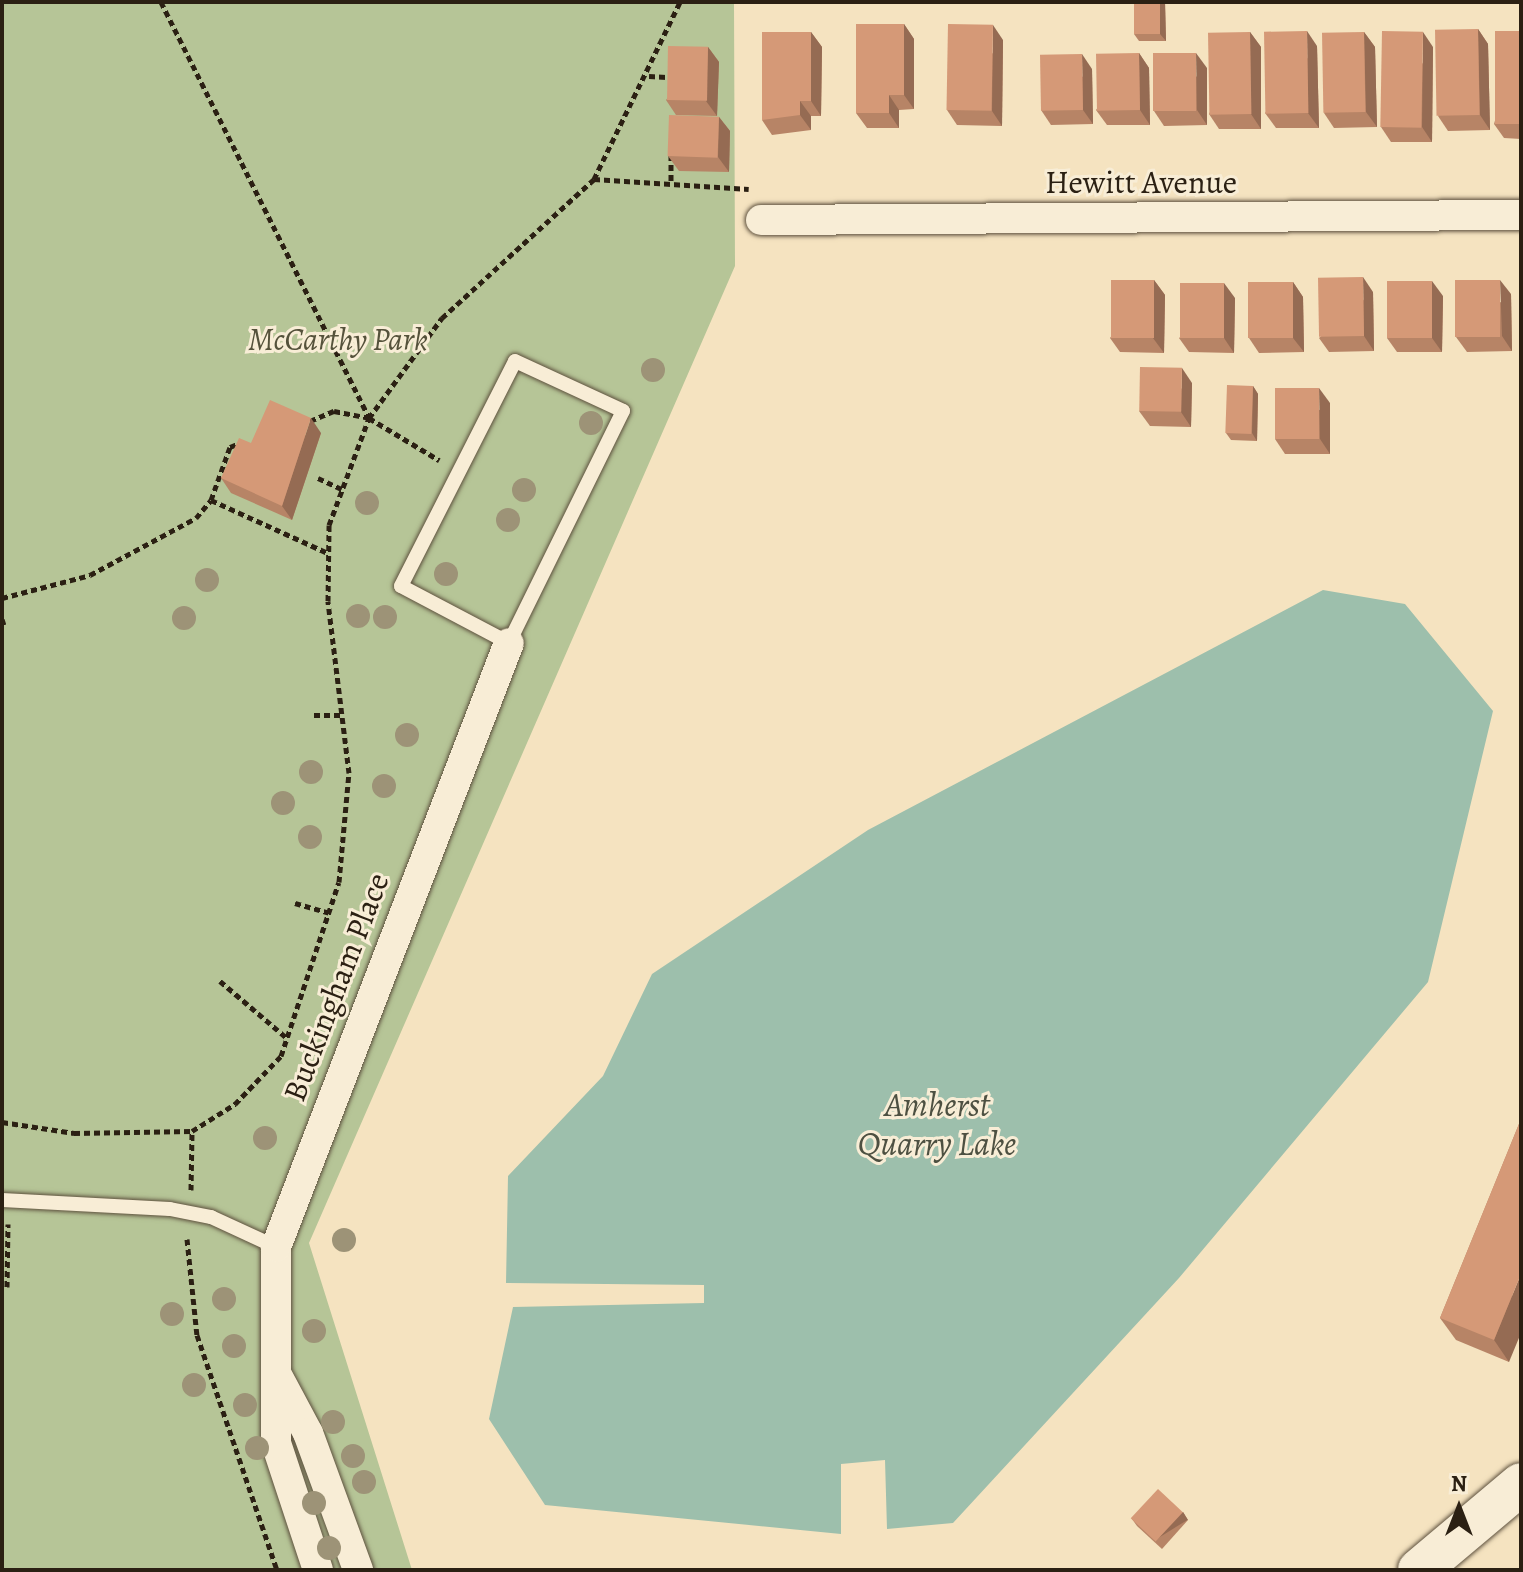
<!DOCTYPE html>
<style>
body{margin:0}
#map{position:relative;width:1523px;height:1572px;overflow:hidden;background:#f5e3c0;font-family:Alegreya,serif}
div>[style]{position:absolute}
.green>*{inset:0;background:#b6c597}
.water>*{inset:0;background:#9dbfac}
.path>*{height:5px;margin-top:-2.5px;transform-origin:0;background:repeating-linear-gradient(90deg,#2b2013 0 6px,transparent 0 10px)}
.roads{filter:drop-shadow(0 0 2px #5e513e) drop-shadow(0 0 2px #5e513e)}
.lane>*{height:14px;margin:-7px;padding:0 7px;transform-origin:7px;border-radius:7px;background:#f8edd6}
.street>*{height:30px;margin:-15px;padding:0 15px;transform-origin:15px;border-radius:15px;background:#f8edd6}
.secondary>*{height:42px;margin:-21px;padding:0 21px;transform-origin:21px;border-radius:21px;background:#f8edd6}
.trees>*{width:24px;height:24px;margin:-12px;border-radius:50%;background:#9d9377}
.wall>*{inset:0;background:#b78466}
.shaded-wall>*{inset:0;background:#956b53;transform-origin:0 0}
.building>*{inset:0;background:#d59977;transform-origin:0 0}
span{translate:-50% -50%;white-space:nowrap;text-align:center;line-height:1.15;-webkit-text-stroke:6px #f8edd6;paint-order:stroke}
.street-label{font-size:32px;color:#2b2013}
.park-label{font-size:32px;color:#55523b;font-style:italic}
.water-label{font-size:34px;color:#4d5041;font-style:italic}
.frame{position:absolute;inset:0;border:4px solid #2b2013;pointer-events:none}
.north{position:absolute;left:1419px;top:1468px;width:80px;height:80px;-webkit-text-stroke:6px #f8edd6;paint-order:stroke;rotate:0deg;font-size:22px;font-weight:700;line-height:32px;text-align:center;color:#2b2013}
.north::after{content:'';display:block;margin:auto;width:28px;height:36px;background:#2b2013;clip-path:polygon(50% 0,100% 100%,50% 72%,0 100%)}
</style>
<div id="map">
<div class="green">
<div style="clip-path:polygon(2px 2px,734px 2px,735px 266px,309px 1243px,412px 1570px,2px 1570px)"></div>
</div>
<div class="water">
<div style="clip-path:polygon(1323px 590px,1405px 604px,1493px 711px,1428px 982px,1179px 1278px,953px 1523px,887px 1529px,885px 1460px,841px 1464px,841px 1534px,545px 1505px,489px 1419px,513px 1307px,704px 1303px,704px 1285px,506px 1283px,508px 1176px,603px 1076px,652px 974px,868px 830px)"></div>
</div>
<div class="path">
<div style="left:161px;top:2px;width:465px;rotate:63.4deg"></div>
<div style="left:369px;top:418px;width:82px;rotate:31deg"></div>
<div style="left:649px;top:76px;width:22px;rotate:3deg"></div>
<div style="left:594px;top:179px;width:155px;rotate:3.7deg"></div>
<div style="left:671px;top:181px;width:26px;rotate:-90deg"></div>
<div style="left:310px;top:421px;width:26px;rotate:-23deg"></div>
<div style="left:334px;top:411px;width:36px;rotate:11deg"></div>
<div style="left:318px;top:478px;width:26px;rotate:25deg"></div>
<div style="left:211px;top:500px;width:128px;rotate:24.4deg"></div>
<div style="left:2px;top:598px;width:91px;rotate:-14.6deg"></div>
<div style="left:90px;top:575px;width:120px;rotate:-28.3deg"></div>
<div style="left:196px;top:518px;width:23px;rotate:-50deg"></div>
<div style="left:211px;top:500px;width:56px;rotate:-70.3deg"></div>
<div style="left:230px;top:447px;width:11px;rotate:-22deg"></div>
<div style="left:2px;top:619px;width:6px;rotate:72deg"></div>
<div style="left:314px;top:715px;width:28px"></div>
<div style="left:295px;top:903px;width:35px;rotate:16deg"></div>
<div style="left:220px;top:981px;width:88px;rotate:40.4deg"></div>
<div style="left:2px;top:1122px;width:73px;rotate:8.7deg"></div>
<div style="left:74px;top:1133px;width:118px;rotate:-1deg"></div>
<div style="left:192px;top:1131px;width:51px;rotate:-32.1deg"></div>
<div style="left:235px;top:1104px;width:66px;rotate:-46.2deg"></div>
<div style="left:281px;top:1056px;width:183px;rotate:-71.6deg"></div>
<div style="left:339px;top:882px;width:109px;rotate:-84.8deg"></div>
<div style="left:349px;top:773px;width:173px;rotate:-97deg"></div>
<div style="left:328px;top:601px;width:76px;rotate:-89.2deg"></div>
<div style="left:329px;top:525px;width:114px;rotate:-69.5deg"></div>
<div style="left:369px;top:418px;width:124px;rotate:-53.9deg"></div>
<div style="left:442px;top:318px;width:206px;rotate:-42.4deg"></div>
<div style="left:594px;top:179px;width:197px;rotate:-64.1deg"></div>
<div style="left:191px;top:1190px;width:59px;rotate:-89deg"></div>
<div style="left:187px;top:1239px;width:97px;rotate:84.1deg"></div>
<div style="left:197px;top:1335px;width:248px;rotate:71.2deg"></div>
<div style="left:7px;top:1287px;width:63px;rotate:-89.1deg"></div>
</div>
<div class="roads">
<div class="lane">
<div style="left:515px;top:361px;width:119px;rotate:24.8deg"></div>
<div style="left:623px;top:411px;width:258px;rotate:116.2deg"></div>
<div style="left:509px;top:643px;width:122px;rotate:-152.2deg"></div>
<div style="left:401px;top:586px;width:252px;rotate:-63.1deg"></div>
<div style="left:2px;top:1200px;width:168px;rotate:3.1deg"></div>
<div style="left:170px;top:1209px;width:42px;rotate:11deg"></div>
<div style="left:211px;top:1217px;width:72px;rotate:24.8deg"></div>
</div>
<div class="street">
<div style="left:761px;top:220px;width:760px;rotate:-0.38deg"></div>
<div style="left:277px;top:1375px;width:66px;rotate:61.9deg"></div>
<div style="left:308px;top:1433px;width:146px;rotate:69.9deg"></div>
<div style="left:318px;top:1570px;width:134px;rotate:-108.3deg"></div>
<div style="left:276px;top:1443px;width:196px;rotate:-90deg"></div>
<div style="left:276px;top:1247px;width:647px;rotate:-68.91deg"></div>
</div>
<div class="secondary">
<div style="left:1419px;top:1570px;width:133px;rotate:-40.1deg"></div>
</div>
</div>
<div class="trees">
<div style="left:653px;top:370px"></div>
<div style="left:591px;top:423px"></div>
<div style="left:524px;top:490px"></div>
<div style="left:367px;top:503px"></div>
<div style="left:508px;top:520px"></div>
<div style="left:446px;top:574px"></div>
<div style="left:207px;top:580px"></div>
<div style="left:358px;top:616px"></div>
<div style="left:385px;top:617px"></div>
<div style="left:184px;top:618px"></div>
<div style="left:407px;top:735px"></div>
<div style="left:311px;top:772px"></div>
<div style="left:384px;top:786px"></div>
<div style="left:283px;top:803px"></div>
<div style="left:310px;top:837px"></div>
<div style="left:265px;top:1138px"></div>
<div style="left:344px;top:1240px"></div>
<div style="left:224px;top:1299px"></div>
<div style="left:172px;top:1314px"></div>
<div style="left:314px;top:1331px"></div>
<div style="left:234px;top:1346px"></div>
<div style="left:194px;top:1385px"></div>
<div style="left:245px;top:1405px"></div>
<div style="left:333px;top:1422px"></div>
<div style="left:257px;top:1448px"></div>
<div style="left:353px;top:1456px"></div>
<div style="left:364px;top:1482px"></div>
<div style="left:314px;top:1503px"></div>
<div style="left:329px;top:1548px"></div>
</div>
<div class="wall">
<div style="clip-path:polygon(1134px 2px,1165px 2px,1166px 41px,1139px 41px,1134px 34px)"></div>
<div style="clip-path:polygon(904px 24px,914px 39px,914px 109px,899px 110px,899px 128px,867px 128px,856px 113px)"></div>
<div style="clip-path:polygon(1478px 29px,1488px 44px,1490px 130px,1448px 131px,1438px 116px)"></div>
<div style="clip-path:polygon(1521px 31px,1521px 139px,1504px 138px,1494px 124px)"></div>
<div style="clip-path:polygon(811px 32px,822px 47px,821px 116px,811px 116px,811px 130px,772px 135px,762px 120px)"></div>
<div style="clip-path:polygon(1250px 32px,1261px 47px,1261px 129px,1219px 129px,1209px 114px)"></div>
<div style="clip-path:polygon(1364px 32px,1375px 47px,1377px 127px,1334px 128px,1324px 113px)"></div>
<div style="clip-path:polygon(1003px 40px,1002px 126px,957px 125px,947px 110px)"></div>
<div style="clip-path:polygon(1317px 46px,1319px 128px,1276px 128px,1265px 113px)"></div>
<div style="clip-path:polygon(708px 47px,719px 62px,717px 116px,676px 115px,666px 100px)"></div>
<div style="clip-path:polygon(1433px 47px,1432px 142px,1391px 142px,1381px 127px)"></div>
<div style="clip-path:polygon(1139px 53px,1149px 68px,1150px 125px,1107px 125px,1096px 110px)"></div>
<div style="clip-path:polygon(1207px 68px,1207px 125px,1164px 126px,1154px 111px)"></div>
<div style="clip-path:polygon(1092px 69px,1093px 124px,1051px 125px,1041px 110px)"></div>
<div style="clip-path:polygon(719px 117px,730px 131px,729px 172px,679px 171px,668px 156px)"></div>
<div style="clip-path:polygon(1154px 280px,1165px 295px,1164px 353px,1120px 352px,1110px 338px)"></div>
<div style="clip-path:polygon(1293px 282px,1303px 297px,1304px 352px,1259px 353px,1249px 338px)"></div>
<div style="clip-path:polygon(1373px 292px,1374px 351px,1329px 352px,1319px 338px)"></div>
<div style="clip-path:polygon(1511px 294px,1512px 351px,1467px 352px,1456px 337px)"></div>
<div style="clip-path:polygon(1443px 296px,1442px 352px,1397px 352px,1387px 338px)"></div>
<div style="clip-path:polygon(1235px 298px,1234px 353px,1189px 352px,1179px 338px)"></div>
<div style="clip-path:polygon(1192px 383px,1191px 427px,1150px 426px,1139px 411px)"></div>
<div style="clip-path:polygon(1253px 386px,1258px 394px,1257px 441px,1231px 440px,1226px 433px)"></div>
<div style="clip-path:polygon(1330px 403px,1330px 454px,1285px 454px,1275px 439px)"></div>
<div style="clip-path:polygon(321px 433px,292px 520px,231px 493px,221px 478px,251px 443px)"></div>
<div style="clip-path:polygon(1521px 1119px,1509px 1362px,1456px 1340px,1440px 1318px)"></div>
<div style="clip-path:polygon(1183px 1512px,1188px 1520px,1162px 1549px,1137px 1526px,1132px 1519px)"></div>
</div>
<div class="shaded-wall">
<div style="clip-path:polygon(1160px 2px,1165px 2px,1166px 41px,1160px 34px)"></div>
<div style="clip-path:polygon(904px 24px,914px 39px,914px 109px,904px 95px)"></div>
<div style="clip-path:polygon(993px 25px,1003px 40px,1002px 126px,992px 111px)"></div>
<div style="clip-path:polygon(1478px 29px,1488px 44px,1490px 130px,1480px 115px)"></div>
<div style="clip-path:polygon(1307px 31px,1317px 46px,1319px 128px,1308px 113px)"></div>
<div style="clip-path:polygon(811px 32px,822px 47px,821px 116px,811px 101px)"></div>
<div style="clip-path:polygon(1250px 32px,1261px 47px,1261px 129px,1251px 114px)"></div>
<div style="clip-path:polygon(1364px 32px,1375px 47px,1377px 127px,1366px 112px)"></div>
<div style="clip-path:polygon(1423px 32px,1433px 47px,1432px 142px,1422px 127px)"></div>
<div style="clip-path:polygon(708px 47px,719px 62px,717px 116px,706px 101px)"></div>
<div style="clip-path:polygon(1139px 53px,1149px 68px,1150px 125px,1140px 110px)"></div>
<div style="clip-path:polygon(1196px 53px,1207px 68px,1207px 125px,1197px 110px)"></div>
<div style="clip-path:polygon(1082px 54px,1092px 69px,1093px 124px,1083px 110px)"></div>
<div style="clip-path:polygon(889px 95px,899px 110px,899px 128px,889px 113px)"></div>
<div style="clip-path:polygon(800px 101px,811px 116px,811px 130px,800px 115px)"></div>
<div style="clip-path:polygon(719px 117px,730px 131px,729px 172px,718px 157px)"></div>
<div style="clip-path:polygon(1363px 277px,1373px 292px,1374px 351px,1364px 336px)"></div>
<div style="clip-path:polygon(1154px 280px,1165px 295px,1164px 353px,1153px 338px)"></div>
<div style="clip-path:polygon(1500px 280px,1511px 294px,1512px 351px,1502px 336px)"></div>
<div style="clip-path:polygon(1432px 281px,1443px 296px,1442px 352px,1432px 338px)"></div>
<div style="clip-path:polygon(1293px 282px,1303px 297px,1304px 352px,1293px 338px)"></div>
<div style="clip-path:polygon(1224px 283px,1235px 298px,1234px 353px,1224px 338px)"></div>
<div style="clip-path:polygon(1182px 368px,1192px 383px,1191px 427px,1181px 412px)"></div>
<div style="clip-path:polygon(1253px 386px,1258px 394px,1257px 441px,1252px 433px)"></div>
<div style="clip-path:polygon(1319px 388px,1330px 403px,1330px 454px,1320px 439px)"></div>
<div style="clip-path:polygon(311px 418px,321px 433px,292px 520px,282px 506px)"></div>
<div style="clip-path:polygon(1521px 1274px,1521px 1333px,1509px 1362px,1494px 1340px)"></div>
<div style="left:1183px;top:1512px;width:9px;height:39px;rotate:58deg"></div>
</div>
<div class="building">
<div style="left:1134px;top:2px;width:26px;height:32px"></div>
<div style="clip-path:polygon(856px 24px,904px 24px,904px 95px,889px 95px,889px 113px,856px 113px)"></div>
<div style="left:948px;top:24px;width:45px;height:86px;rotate:1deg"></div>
<div style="left:1478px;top:29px;width:86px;height:43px;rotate:89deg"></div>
<div style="left:1307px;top:31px;width:82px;height:43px;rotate:89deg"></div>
<div style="left:1382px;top:31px;width:41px;height:96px;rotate:1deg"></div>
<div style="left:1495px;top:31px;width:26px;height:93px"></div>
<div style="clip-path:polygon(762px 32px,811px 32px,811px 101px,800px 101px,800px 115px,762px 120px)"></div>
<div style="left:1250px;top:32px;width:82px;height:42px;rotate:89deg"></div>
<div style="left:1364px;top:32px;width:80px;height:42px;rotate:89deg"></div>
<div style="left:668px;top:46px;width:40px;height:54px;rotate:1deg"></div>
<div style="left:1139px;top:53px;width:57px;height:43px;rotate:89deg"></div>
<div style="left:1153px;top:53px;width:43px;height:58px"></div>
<div style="left:1082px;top:54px;width:56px;height:42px;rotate:89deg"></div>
<div style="left:669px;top:115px;width:50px;height:41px;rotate:2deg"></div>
<div style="left:1363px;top:277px;width:59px;height:45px;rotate:89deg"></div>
<div style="left:1111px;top:280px;width:43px;height:58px"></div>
<div style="left:1455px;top:280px;width:45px;height:57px"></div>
<div style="left:1387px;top:281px;width:45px;height:57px"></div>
<div style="left:1293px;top:282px;width:56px;height:45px;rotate:90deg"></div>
<div style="left:1180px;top:283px;width:44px;height:55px"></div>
<div style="left:1140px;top:367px;width:42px;height:44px;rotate:1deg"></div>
<div style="left:1227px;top:385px;width:26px;height:48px;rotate:2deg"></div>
<div style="left:1275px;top:388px;width:44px;height:51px"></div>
<div style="clip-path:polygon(270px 400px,311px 418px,282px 506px,221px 478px,239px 438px,251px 443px)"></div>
<div style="clip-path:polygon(1521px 1119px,1521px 1274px,1494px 1340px,1440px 1318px)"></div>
<div style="left:1158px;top:1489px;width:34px;height:40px;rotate:43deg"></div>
</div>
<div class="street-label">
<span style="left:1141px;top:182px">Hewitt Avenue</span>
<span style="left:336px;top:987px;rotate:-69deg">Buckingham Place</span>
</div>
<div class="park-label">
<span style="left:338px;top:339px">McCarthy Park</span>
</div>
<div class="water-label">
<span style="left:937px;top:1124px">Amherst<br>Quarry Lake</span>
</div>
<div class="frame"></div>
<div class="north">N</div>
</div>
